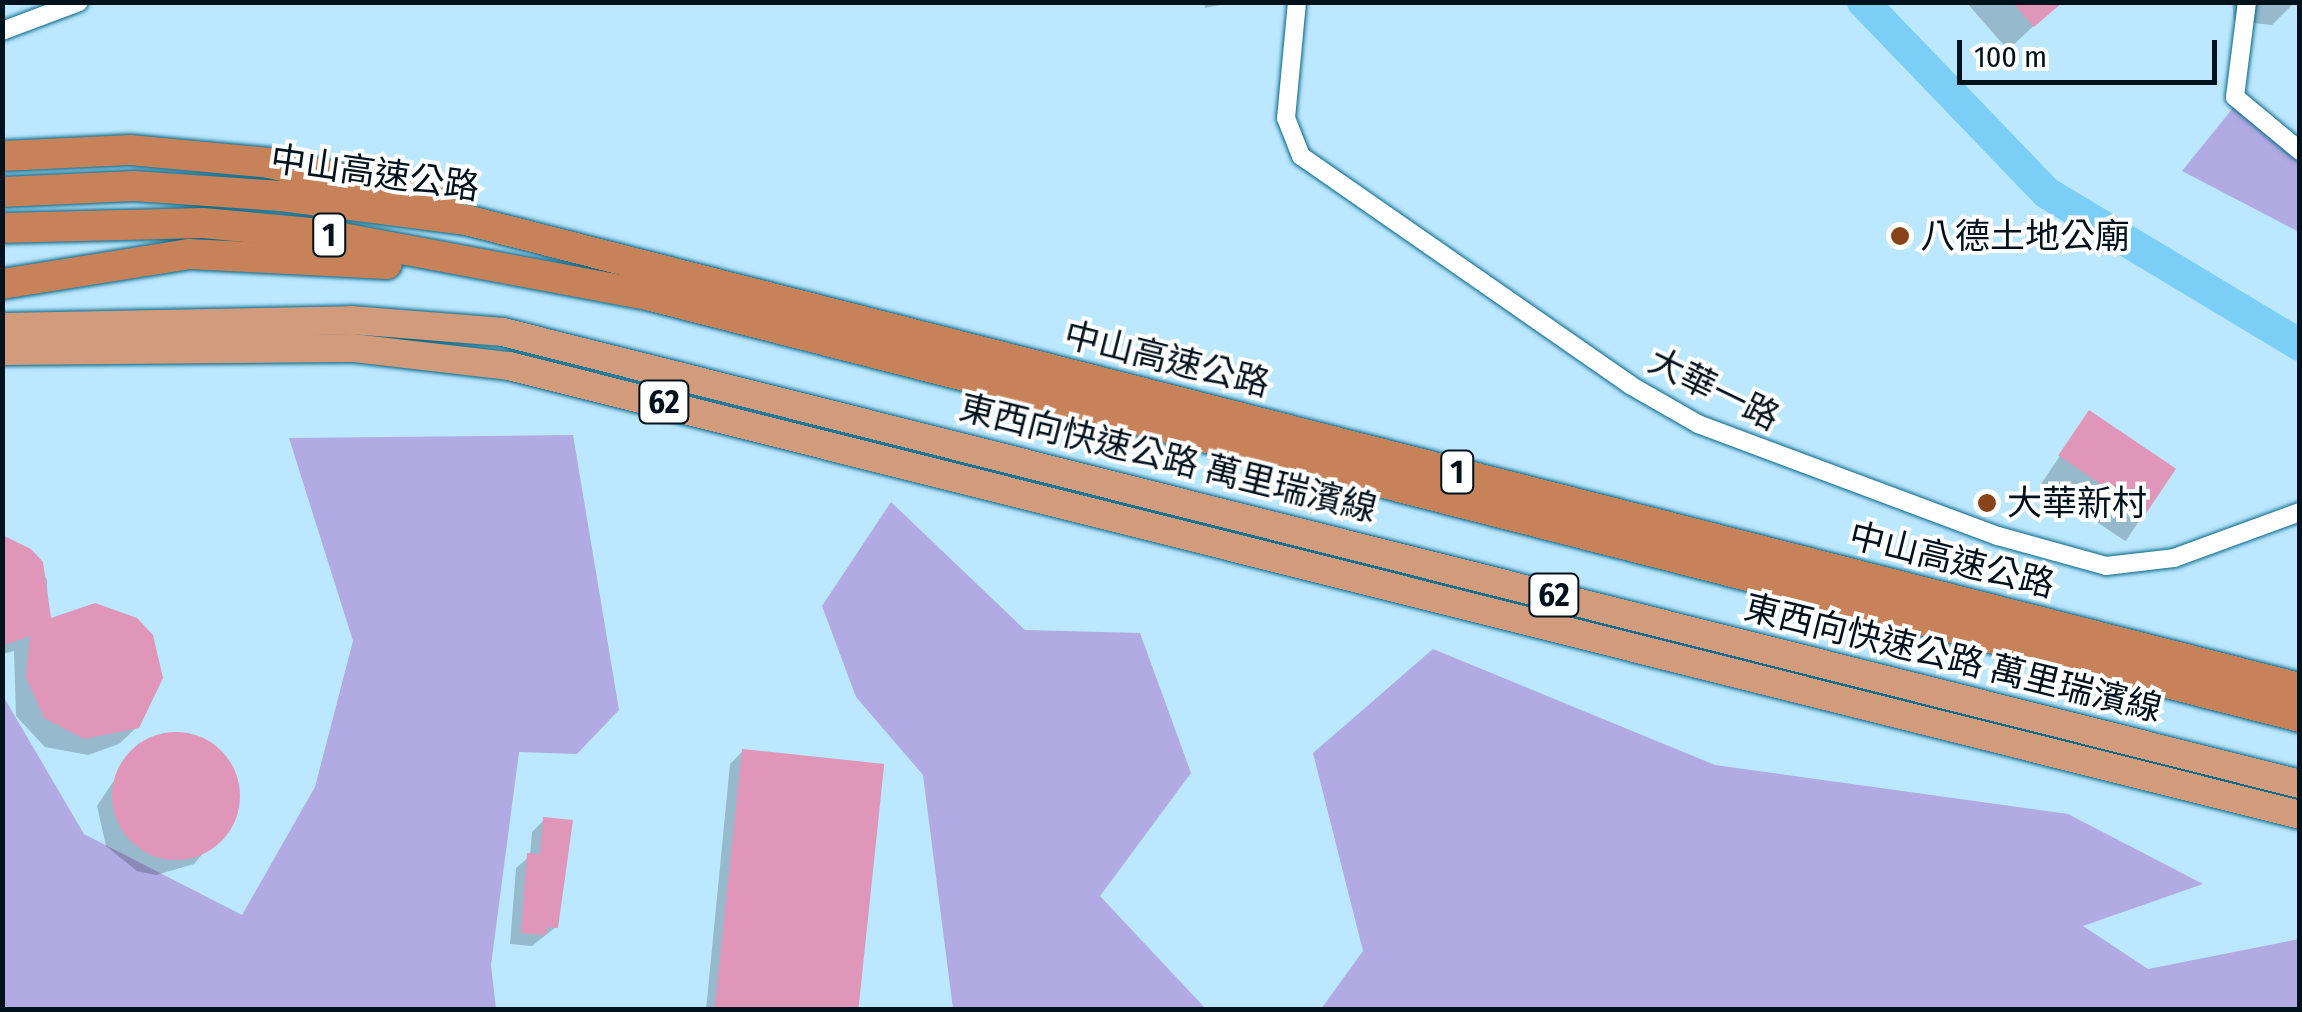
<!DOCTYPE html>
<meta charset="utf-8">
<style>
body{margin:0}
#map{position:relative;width:2302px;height:1012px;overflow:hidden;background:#bce8ff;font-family:"Fira Sans Condensed","Noto Sans TC",sans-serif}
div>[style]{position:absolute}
.green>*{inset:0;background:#b1aae3}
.shadow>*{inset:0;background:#0003;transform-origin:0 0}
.river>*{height:32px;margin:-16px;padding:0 16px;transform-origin:16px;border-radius:16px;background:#7bcef5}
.building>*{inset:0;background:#df96b9;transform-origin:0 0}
.round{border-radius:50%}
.roads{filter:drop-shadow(0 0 2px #076686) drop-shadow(0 0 2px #076686)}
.minor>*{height:18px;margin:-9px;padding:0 9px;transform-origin:9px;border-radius:9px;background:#fff}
.trunk>*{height:28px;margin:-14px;padding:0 14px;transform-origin:14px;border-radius:14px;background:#d29b7b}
.motorway>*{height:30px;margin:-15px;padding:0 15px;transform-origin:15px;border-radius:15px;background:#c7825a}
.dots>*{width:28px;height:28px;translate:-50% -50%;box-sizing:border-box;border:5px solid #fff;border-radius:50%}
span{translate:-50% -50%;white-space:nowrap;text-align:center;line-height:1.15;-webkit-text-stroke:8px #fff;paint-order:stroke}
.shield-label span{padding:2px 8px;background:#fff;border:2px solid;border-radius:8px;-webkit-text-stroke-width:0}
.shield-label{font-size:32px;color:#00121c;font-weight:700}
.street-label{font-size:35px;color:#00121c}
.poi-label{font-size:35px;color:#00121c}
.left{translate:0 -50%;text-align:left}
.frame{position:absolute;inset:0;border:5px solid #00121c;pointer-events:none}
.scale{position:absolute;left:1957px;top:40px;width:260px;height:45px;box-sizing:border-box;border:5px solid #00121c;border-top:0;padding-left:12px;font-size:30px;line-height:35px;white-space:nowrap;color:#00121c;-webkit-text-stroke:8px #fff;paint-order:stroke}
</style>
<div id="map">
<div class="green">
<div style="clip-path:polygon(2233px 108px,2299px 161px,2299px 232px,2182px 171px)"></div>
<div style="clip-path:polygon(573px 435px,619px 710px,577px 754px,519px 752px,491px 965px,496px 1009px,3px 1009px,3px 696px,84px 834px,242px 915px,315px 787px,353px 641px,289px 438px)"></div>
<div style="clip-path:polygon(891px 502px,1025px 630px,1140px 633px,1191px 773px,1100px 896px,1206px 1009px,953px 1009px,923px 775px,856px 697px,822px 606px)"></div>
<div style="clip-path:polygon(1433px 649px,1715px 765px,2068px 814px,2203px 884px,2083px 926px,2148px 969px,2299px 939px,2299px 1009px,1321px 1009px,1363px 951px,1313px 753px)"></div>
</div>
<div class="shadow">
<div style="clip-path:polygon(1204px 2px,1235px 2px,1205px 8px)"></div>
<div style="clip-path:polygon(1966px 2px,2059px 2px,2008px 50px)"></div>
<div style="clip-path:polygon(2232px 2px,2295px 2px,2272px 25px,2234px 21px)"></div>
<div style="left:2089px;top:413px;width:102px;height:86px;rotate:34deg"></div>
<div style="clip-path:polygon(2px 539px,29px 550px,47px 580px,48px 622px,137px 727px,119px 744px,88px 755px,45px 747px,16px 716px,14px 651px,2px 654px)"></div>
<div style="clip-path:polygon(192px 737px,225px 759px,237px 796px,235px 815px,194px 864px,156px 875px,137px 871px,106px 846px,97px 806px,139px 743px)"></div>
<div style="clip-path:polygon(742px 752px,858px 1010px,706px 1010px,730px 764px)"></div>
<div style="clip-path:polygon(544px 820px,556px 927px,532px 946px,510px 944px,516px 868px,530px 856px,532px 832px)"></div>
</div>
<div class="river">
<div style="left:1863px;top:2px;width:265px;rotate:46.1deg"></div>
<div style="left:2047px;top:193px;width:295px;rotate:31deg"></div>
</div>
<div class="building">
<div style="clip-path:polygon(2012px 2px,2063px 2px,2034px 27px)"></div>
<div style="left:2089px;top:410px;width:105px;height:55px;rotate:34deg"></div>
<div style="clip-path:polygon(2px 535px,31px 549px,43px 562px,51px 618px,95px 603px,137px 618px,153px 635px,163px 678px,139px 728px,84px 739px,44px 718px,26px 677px,30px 636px,2px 646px)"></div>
<div class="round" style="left:112px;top:732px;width:128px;height:128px"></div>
<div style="left:742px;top:749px;width:143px;height:262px;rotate:6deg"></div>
<div style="clip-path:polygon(543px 817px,573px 820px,558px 928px,547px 927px,546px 935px,521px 933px,527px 853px,540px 854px)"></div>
</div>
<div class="roads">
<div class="minor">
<div style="left:1297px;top:2px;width:117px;rotate:95.4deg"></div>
<div style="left:1286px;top:118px;width:41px;rotate:68.5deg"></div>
<div style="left:1301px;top:156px;width:401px;rotate:34.8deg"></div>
<div style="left:1630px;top:385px;width:78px;rotate:29.8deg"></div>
<div style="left:1698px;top:424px;width:320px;rotate:20.5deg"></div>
<div style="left:1998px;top:536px;width:112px;rotate:15.5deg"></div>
<div style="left:2106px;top:566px;width:68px;rotate:-6.7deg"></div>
<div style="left:2174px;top:558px;width:134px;rotate:-20.1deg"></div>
<div style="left:2247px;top:2px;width:96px;rotate:97.2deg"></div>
<div style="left:2235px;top:97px;width:85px;rotate:39.7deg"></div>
<div style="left:2px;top:31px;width:82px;rotate:-20.6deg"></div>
</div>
<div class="trunk">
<div style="left:2px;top:327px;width:349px;rotate:-1.1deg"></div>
<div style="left:351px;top:320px;width:152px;rotate:4.5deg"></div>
<div style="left:503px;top:332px;width:1853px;rotate:14.12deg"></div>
<div style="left:2px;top:351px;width:351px;rotate:-0.5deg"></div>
<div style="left:353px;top:348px;width:157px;rotate:6.6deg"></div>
<div style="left:509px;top:366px;width:1846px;rotate:14.07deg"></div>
</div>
<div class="motorway">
<div style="left:2px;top:156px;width:128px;rotate:-2.7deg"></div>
<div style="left:130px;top:150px;width:140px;rotate:5.3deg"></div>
<div style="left:269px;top:163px;width:182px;rotate:12.1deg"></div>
<div style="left:2px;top:192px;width:132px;rotate:-2.6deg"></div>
<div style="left:134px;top:186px;width:147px;rotate:3.9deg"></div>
<div style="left:281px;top:196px;width:187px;rotate:7.4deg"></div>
<div style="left:466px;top:220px;width:1893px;rotate:14.32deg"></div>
<div style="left:2px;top:228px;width:201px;rotate:-1.4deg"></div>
<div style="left:203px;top:223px;width:119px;rotate:5.3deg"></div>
<div style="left:321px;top:234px;width:336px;rotate:10.6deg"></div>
<div style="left:651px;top:296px;width:1702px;rotate:14.32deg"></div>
<div style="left:2px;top:284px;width:189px;rotate:-9.1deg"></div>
<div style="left:189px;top:254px;width:198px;rotate:2.9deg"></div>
</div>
</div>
<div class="dots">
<div style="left:1900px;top:236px;background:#884418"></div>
<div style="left:1987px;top:503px;background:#884418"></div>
</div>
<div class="shield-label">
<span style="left:329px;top:235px">1</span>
<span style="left:664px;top:402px">62</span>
<span style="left:1457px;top:472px">1</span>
<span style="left:1554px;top:595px">62</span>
</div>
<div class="street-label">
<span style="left:375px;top:173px;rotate:8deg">中山高速公路</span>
<span style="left:1167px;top:359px;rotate:14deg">中山高速公路</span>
<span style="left:1714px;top:389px;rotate:26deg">大華一路</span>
<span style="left:1168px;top:458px;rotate:14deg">東西向快速公路 萬里瑞濱線</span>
<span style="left:1952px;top:560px;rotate:14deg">中山高速公路</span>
<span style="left:1953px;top:658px;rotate:14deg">東西向快速公路 萬里瑞濱線</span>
</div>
<div class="poi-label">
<span class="left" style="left:1920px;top:236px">八德土地公廟</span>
<span class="left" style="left:2007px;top:503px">大華新村</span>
</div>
<div class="frame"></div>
<div class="scale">100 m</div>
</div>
